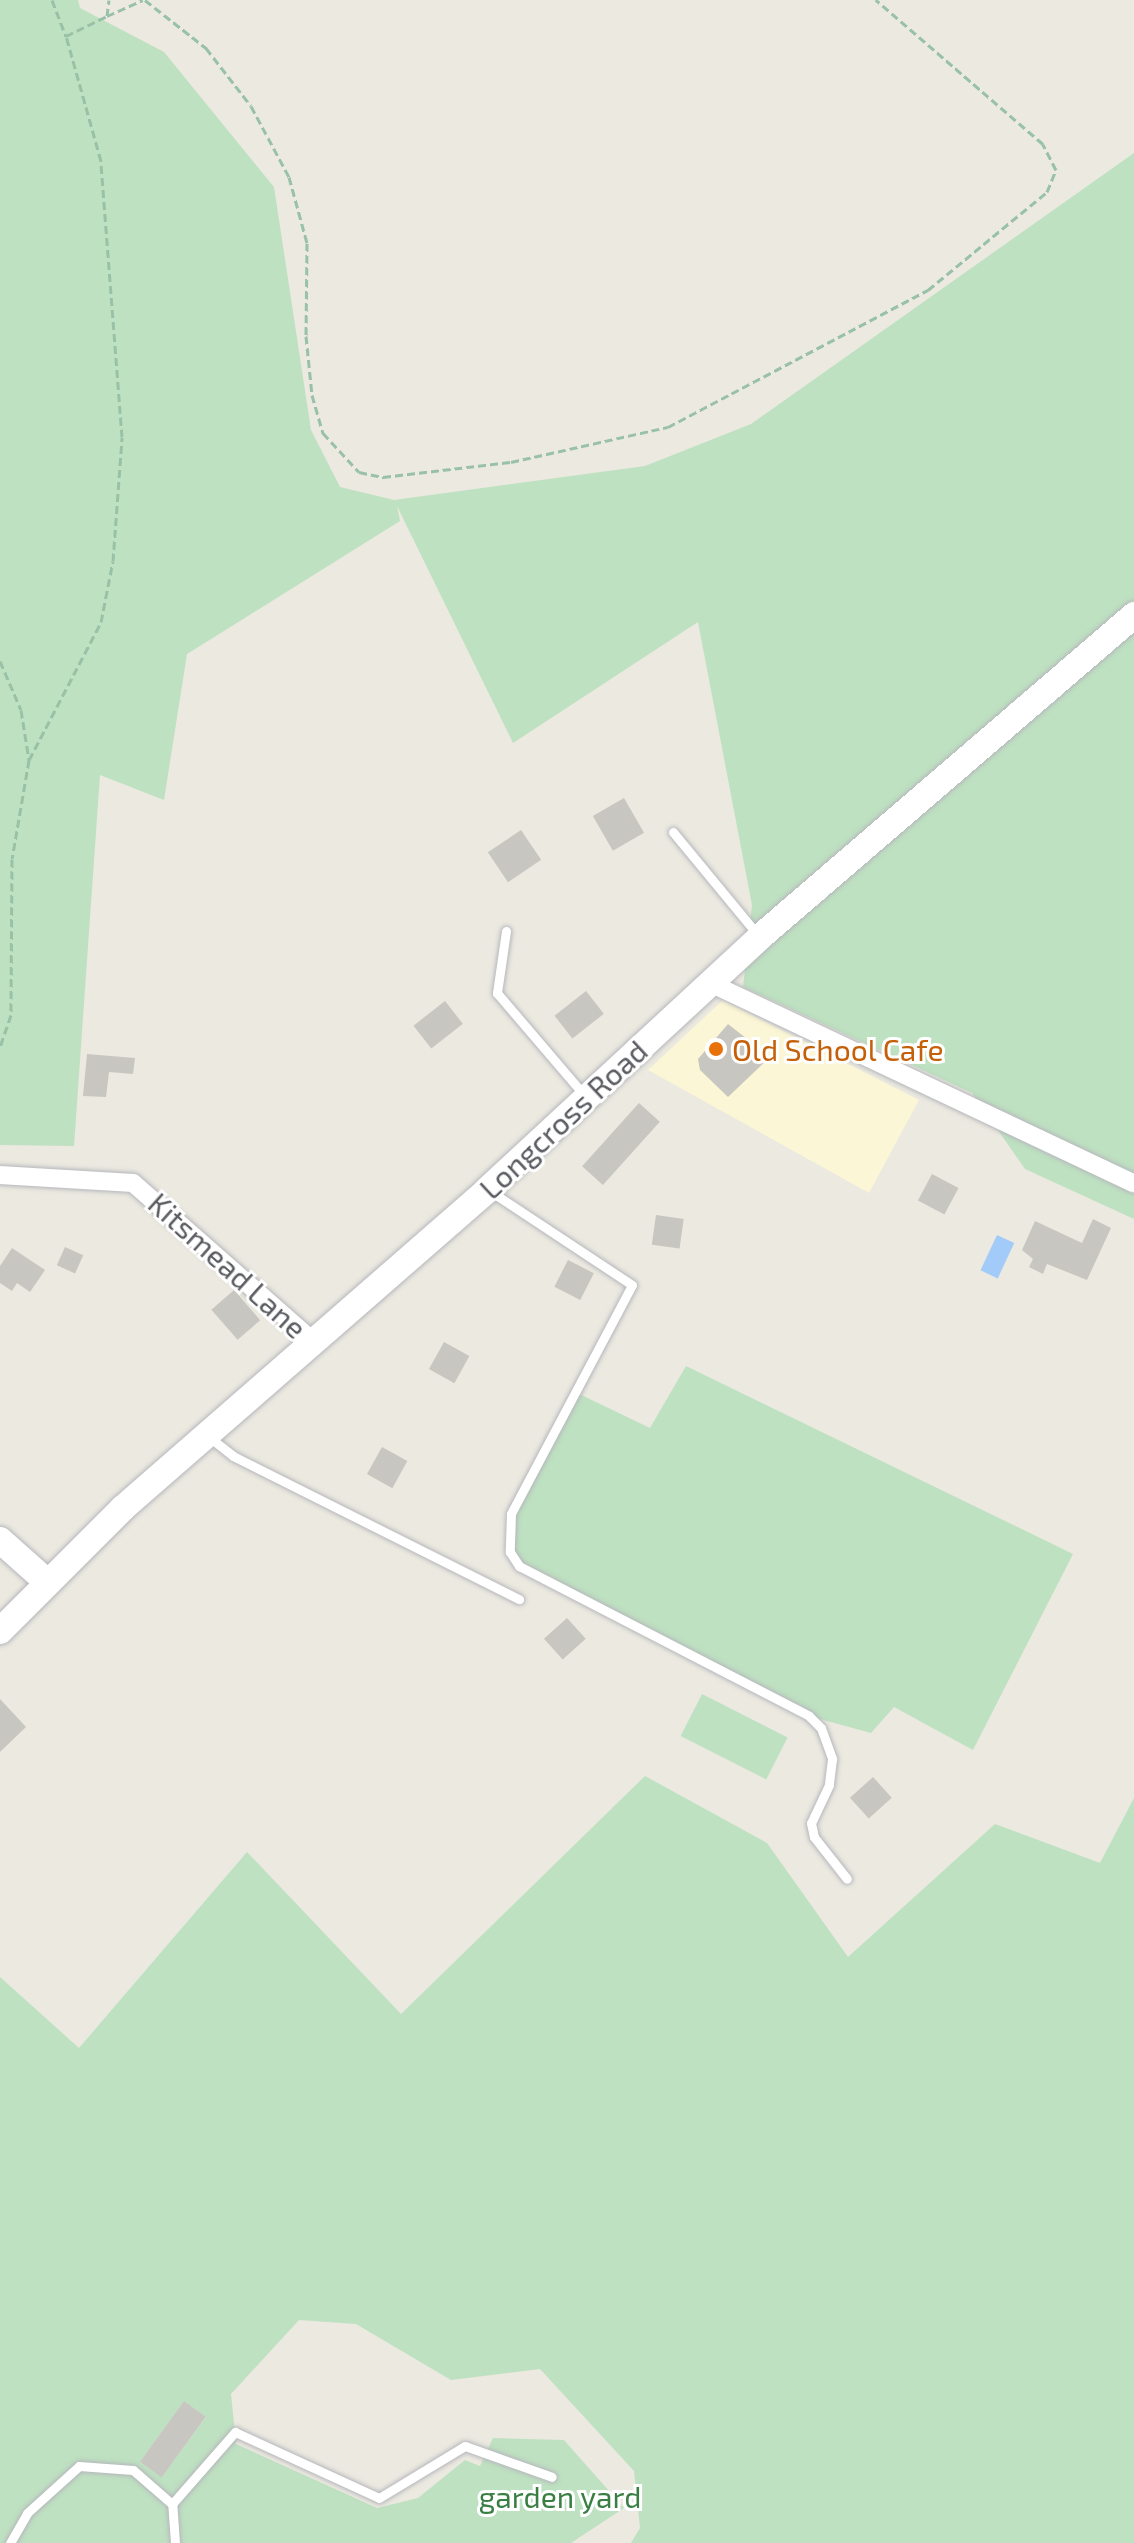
<!DOCTYPE html>
<style>
body{margin:0}
#map{position:relative;width:1134px;height:2543px;overflow:hidden;background:#ebe9e0;font-family:"Exo 2",sans-serif}
div>[style]{position:absolute}
.commercial>*{inset:0;background:#fbf6d5}
.green>*{inset:0;background:#bee1c1;transform-origin:0 0}
.water>*{inset:0;background:#a2cbf9;transform-origin:0 0}
.building>*{inset:0;background:#c8c6c0;transform-origin:0 0}
.path>*{height:3px;margin-top:-1.5px;transform-origin:0;background:repeating-linear-gradient(90deg,#98c1a7 0 8px,transparent 0 12px)}
.roads{filter:drop-shadow(0 0 2px #b6b7bc) drop-shadow(0 0 2px #b6b7bc)}
.lane>*{height:9px;margin:-4.5px;padding:0 4.5px;transform-origin:4.5px;border-radius:4.5px;background:#fff}
.street>*{height:18px;margin:-9px;padding:0 9px;transform-origin:9px;border-radius:9px;background:#fff}
.secondary>*{height:26px;margin:-13px;padding:0 13px;transform-origin:13px;border-radius:13px;background:#fff}
.dots>*{width:22px;height:22px;translate:-50% -50%;box-sizing:border-box;border:4px solid #fff;border-radius:50%}
span{translate:-50% -50%;white-space:nowrap;text-align:center;line-height:1.15;-webkit-text-stroke:6px #fff;paint-order:stroke}
.food-label{font-size:30px;color:#c56008}
.left{translate:0 -50%;text-align:left}
.street-label{font-size:30px;color:#595b60}
.park-label{font-size:30px;color:#397f43}
</style>
<div id="map">
<div class="commercial">
<div style="clip-path:polygon(723px 1000px,919px 1100px,869px 1193px,648px 1070px)"></div>
</div>
<div class="green">
<div style="clip-path:polygon(0 0,78px 0,80px 8px,164px 52px,274px 187px,311px 430px,340px 487px,394px 500px,645px 466px,751px 424px,1134px 153px,1134px 1219px,1025px 1169px,972px 1093px,743px 987px,752px 905px,698px 622px,513px 743px,397px 506px,400px 521px,187px 654px,164px 800px,100px 775px,74px 1146px,0 1145px)"></div>
<div style="clip-path:polygon(686px 1366px,1073px 1554px,973px 1750px,894px 1707px,871px 1733px,809px 1716px,519px 1566px,510px 1552px,511px 1514px,575px 1392px,650px 1428px)"></div>
<div style="left:702px;top:1694px;width:96px;height:47px;rotate:27deg"></div>
<div style="clip-path:polygon(evenodd,645px 1776px,767px 1843px,848px 1957px,995px 1824px,1100px 1863px,1134px 1798px,1134px 2543px,631px 2543px,640px 2528px,634px 2471px,540px 2369px,451px 2380px,356px 2324px,299px 2320px,231px 2394px,236px 2444px,377px 2508px,418px 2498px,465px 2460px,480px 2466px,493px 2438px,564px 2440px,624px 2508px,571px 2543px,0 2543px,0 1977px,79px 2048px,247px 1852px,401px 2014px,645px 1776px,184px 2401px,206px 2417px,162px 2477px,140px 2462px,184px 2401px)"></div>
</div>
<div class="water">
<div style="left:997px;top:1235px;width:19px;height:39px;rotate:25deg"></div>
</div>
<div class="building">
<div style="left:624px;top:798px;width:40px;height:36px;rotate:60deg"></div>
<div style="left:521px;top:830px;width:36px;height:40px;rotate:56deg"></div>
<div style="left:586px;top:991px;width:29px;height:40px;rotate:52deg"></div>
<div style="left:445px;top:1001px;width:29px;height:40px;rotate:52deg"></div>
<div style="clip-path:polygon(728px 1024px,770px 1057px,728px 1097px,700px 1070px,698px 1059px)"></div>
<div style="clip-path:polygon(87px 1054px,135px 1058px,133px 1074px,109px 1072px,106px 1097px,83px 1096px)"></div>
<div style="left:639px;top:1103px;width:28px;height:85px;rotate:42deg"></div>
<div style="left:932px;top:1174px;width:30px;height:30px;rotate:28deg"></div>
<div style="left:656px;top:1215px;width:28px;height:30px;rotate:8deg"></div>
<div style="clip-path:polygon(1093px 1219px,1111px 1228px,1087px 1280px,1047px 1264px,1043px 1274px,1029px 1267px,1033px 1259px,1022px 1250px,1035px 1221px,1082px 1243px)"></div>
<div style="left:65px;top:1247px;width:20px;height:20px;rotate:24deg"></div>
<div style="clip-path:polygon(12px 1248px,45px 1270px,30px 1292px,17px 1283px,12px 1291px,0 1283px,0 1266px)"></div>
<div style="left:568px;top:1260px;width:29px;height:30px;rotate:27deg"></div>
<div style="left:234px;top:1290px;width:40px;height:30px;rotate:49deg"></div>
<div style="left:444px;top:1342px;width:29px;height:31px;rotate:29deg"></div>
<div style="left:382px;top:1447px;width:29px;height:31px;rotate:29deg"></div>
<div style="left:567px;top:1618px;width:28px;height:31px;rotate:48deg"></div>
<div style="clip-path:polygon(0 1699px,26px 1727px,0 1752px)"></div>
<div style="left:873px;top:1777px;width:28px;height:31px;rotate:48deg"></div>
<div style="left:184px;top:2401px;width:27px;height:75px;rotate:36deg"></div>
</div>
<div class="path">
<div style="left:52px;top:0;width:39px;rotate:69deg"></div>
<div style="left:66px;top:36px;width:46px;rotate:-26deg"></div>
<div style="left:107px;top:16px;width:16px;rotate:-83deg"></div>
<div style="left:145px;top:0;width:78px;rotate:38.2deg"></div>
<div style="left:206px;top:48px;width:73px;rotate:52.2deg"></div>
<div style="left:251px;top:106px;width:81px;rotate:61.8deg"></div>
<div style="left:289px;top:177px;width:68px;rotate:74.7deg"></div>
<div style="left:307px;top:243px;width:93px;rotate:90.6deg"></div>
<div style="left:306px;top:336px;width:59px;rotate:84.2deg"></div>
<div style="left:312px;top:395px;width:40px;rotate:74deg"></div>
<div style="left:323px;top:433px;width:53px;rotate:47.3deg"></div>
<div style="left:359px;top:472px;width:25px;rotate:12deg"></div>
<div style="left:383px;top:477px;width:129px;rotate:-6.7deg"></div>
<div style="left:511px;top:462px;width:161px;rotate:-12.6deg"></div>
<div style="left:668px;top:427px;width:294px;rotate:-27.8deg"></div>
<div style="left:928px;top:290px;width:154px;rotate:-39.5deg"></div>
<div style="left:1047px;top:192px;width:24px;rotate:-68deg"></div>
<div style="left:1056px;top:170px;width:29px;rotate:-117deg"></div>
<div style="left:1043px;top:144px;width:221px;rotate:-139.2deg"></div>
<div style="left:107px;top:16px;width:39px;rotate:-24deg"></div>
<div style="left:0;top:661px;width:53px;rotate:66.8deg"></div>
<div style="left:21px;top:710px;width:51px;rotate:80.9deg"></div>
<div style="left:29px;top:760px;width:100px;rotate:99.7deg"></div>
<div style="left:12px;top:859px;width:156px;rotate:90.4deg"></div>
<div style="left:11px;top:1015px;width:34px;rotate:109deg"></div>
<div style="left:29px;top:760px;width:156px;rotate:-62.4deg"></div>
<div style="left:101px;top:622px;width:62px;rotate:-78.9deg"></div>
<div style="left:113px;top:561px;width:124px;rotate:-85.8deg"></div>
<div style="left:122px;top:437px;width:277px;rotate:-94.4deg"></div>
<div style="left:101px;top:161px;width:130px;rotate:-105.6deg"></div>
</div>
<div class="roads">
<div class="lane">
<div style="left:673px;top:832px;width:134px;rotate:50.5deg"></div>
<div style="left:506px;top:931px;width:63px;rotate:98.3deg"></div>
<div style="left:497px;top:993px;width:134px;rotate:49.5deg"></div>
<div style="left:490px;top:1191px;width:170px;rotate:33.5deg"></div>
<div style="left:632px;top:1285px;width:259px;rotate:117.9deg"></div>
<div style="left:511px;top:1514px;width:38px;rotate:92deg"></div>
<div style="left:510px;top:1552px;width:17px;rotate:57deg"></div>
<div style="left:519px;top:1566px;width:326px;rotate:27.3deg"></div>
<div style="left:809px;top:1716px;width:17px;rotate:45deg"></div>
<div style="left:821px;top:1728px;width:33px;rotate:70deg"></div>
<div style="left:832px;top:1759px;width:26px;rotate:97deg"></div>
<div style="left:829px;top:1785px;width:42px;rotate:115.3deg"></div>
<div style="left:811px;top:1823px;width:14px;rotate:78deg"></div>
<div style="left:814px;top:1837px;width:53px;rotate:51.8deg"></div>
<div style="left:209px;top:1437px;width:31px;rotate:38deg"></div>
<div style="left:233px;top:1456px;width:320px;rotate:26.6deg"></div>
<div style="left:10px;top:2543px;width:34px;rotate:-60deg"></div>
<div style="left:27px;top:2513px;width:70px;rotate:-42.1deg"></div>
<div style="left:79px;top:2466px;width:54px;rotate:4.2deg"></div>
<div style="left:133px;top:2470px;width:52px;rotate:41.1deg"></div>
<div style="left:175px;top:2543px;width:39px;rotate:-94deg"></div>
<div style="left:172px;top:2504px;width:96px;rotate:-48.8deg"></div>
<div style="left:235px;top:2432px;width:158px;rotate:24.6deg"></div>
<div style="left:379px;top:2498px;width:100px;rotate:-31.2deg"></div>
<div style="left:465px;top:2446px;width:92px;rotate:19.6deg"></div>
</div>
<div class="street">
<div style="left:710px;top:983px;width:469px;rotate:25.3deg"></div>
<div style="left:0;top:1175px;width:133px;rotate:3.4deg"></div>
<div style="left:133px;top:1183px;width:242px;rotate:41.3deg"></div>
</div>
<div class="secondary">
<div style="left:0;top:1540px;width:62px;rotate:41.7deg"></div>
<div style="left:0;top:1631px;width:174px;rotate:-45deg"></div>
<div style="left:123px;top:1508px;width:483px;rotate:-41.1deg"></div>
<div style="left:487px;top:1190px;width:372px;rotate:-42.8deg"></div>
<div style="left:760px;top:937px;width:494px;rotate:-40.7deg"></div>
</div>
</div>
<div class="dots">
<div style="left:716px;top:1049px;background:#e8710a"></div>
</div>
<div class="food-label">
<span class="left" style="left:732px;top:1049px">Old School Cafe</span>
</div>
<div class="street-label">
<span style="left:563px;top:1119px;rotate:-43deg">Longcross Road</span>
<span style="left:228px;top:1265px;rotate:42deg">Kitsmead Lane</span>
</div>
<div class="park-label">
<span style="left:560px;top:2496px">garden yard</span>
</div>
</div>
